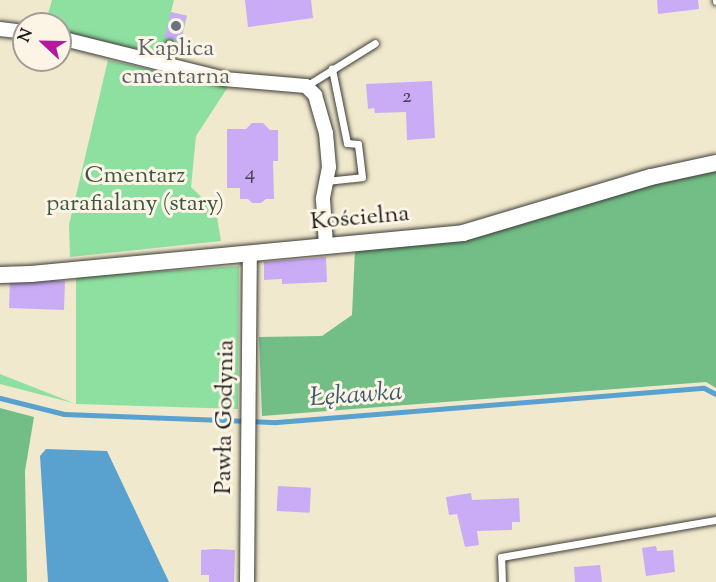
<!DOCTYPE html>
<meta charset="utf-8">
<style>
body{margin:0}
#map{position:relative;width:716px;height:582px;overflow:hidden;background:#f0e9cd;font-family:"Sorts Mill Goudy",serif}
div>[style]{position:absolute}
.green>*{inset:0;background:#8ee0a0}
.forest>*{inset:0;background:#72be86}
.water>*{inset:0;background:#59a2d0}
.stream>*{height:5px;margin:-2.5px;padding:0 2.5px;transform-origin:2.5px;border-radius:2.5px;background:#59a2d0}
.building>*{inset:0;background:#caabf6;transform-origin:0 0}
.roads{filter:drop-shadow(0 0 2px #3c3b37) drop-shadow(0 0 2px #3c3b37)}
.service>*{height:7px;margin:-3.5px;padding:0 3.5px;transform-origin:3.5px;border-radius:3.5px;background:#fff}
.minor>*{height:14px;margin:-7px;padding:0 7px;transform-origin:7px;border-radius:7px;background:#fff}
.tertiary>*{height:16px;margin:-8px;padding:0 8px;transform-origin:8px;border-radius:8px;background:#fff}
.dots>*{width:16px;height:16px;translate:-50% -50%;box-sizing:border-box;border:3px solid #fcf5e5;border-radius:50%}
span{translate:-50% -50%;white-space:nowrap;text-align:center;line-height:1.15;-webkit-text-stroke:6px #fcf5e5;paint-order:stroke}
.number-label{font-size:21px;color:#484052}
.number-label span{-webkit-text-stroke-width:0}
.worship-label{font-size:24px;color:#5b616d}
.park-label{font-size:24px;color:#3e5744}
.street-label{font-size:24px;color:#1c1c1c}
.water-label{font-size:26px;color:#37586d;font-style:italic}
.north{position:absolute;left:12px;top:12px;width:60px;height:60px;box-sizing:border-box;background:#fcf5e5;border:2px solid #a29e95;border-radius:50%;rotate:292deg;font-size:16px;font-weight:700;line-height:24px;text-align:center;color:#1c1c1c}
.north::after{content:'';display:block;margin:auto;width:21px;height:27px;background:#b5179e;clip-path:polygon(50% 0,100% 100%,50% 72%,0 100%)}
</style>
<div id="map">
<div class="green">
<div style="clip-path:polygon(52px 0,174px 0,171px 12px,187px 16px,176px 61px,60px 32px,60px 24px,45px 24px)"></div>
<div style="clip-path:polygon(108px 60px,228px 87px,196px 136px,191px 187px,216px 211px,221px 241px,70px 257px,69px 225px)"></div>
<div style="clip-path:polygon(239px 266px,238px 409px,77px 404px,0 384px,0 374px,76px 404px,76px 277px)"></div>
</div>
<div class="forest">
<div style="clip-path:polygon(716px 171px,716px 388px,706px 382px,262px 416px,259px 337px,322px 336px,352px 315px,355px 250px)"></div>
<div style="clip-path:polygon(0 408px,34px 417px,25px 471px,27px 582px,0 582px)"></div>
</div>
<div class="water">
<div style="clip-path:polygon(46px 449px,107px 451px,169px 582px,48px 582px,40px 456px)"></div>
</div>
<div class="stream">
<div style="left:0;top:398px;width:66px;rotate:14deg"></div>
<div style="left:64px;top:414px;width:213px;rotate:2.2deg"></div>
<div style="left:277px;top:422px;width:428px;rotate:-4.6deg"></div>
<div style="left:704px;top:388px;width:13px;rotate:27deg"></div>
</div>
<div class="building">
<div style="clip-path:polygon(245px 0,311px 0,313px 18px,248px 27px)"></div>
<div style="clip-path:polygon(657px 0,698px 0,699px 9px,658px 14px)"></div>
<div style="left:171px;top:12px;width:16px;height:26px;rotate:14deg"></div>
<div style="clip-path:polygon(432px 81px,435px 138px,407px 140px,406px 112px,375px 113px,374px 108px,368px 109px,366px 84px)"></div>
<div style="clip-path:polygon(252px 123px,263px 123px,270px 130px,278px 130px,278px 161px,273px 161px,274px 199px,266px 199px,261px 203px,252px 203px,248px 199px,240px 199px,240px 188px,227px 188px,227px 129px,246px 129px)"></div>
<div style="clip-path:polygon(326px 257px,327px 282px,282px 284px,282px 279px,264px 280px,264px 262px)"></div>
<div style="left:65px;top:281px;width:29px;height:55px;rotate:92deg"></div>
<div style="left:278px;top:486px;width:33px;height:25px;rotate:3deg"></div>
<div style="clip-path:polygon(471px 493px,472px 500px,519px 498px,520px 522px,512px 522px,512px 530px,477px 531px,479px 545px,465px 547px,457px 514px,449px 515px,446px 497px)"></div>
<div style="clip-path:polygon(656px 546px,657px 551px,673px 550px,675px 572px,646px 576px,642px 548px)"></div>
<div style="clip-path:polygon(215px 549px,235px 550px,234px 582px,209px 582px,209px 575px,201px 575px,201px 550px)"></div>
<div style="clip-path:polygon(600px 565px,602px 582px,575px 582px,574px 567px)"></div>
</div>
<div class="roads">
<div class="service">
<div style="left:716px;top:0;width:1px;rotate:90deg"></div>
<div style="left:164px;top:64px;width:21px;rotate:-76deg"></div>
<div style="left:306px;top:86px;width:81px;rotate:-31.9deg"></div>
<div style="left:326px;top:181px;width:36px;rotate:-6deg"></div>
<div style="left:362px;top:177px;width:33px;rotate:-97deg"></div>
<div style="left:358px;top:144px;width:11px;rotate:-175deg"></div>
<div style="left:347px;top:143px;width:76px;rotate:-101.5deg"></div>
<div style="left:502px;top:582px;width:25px;rotate:-92deg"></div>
<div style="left:501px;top:557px;width:218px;rotate:-9.8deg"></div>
</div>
<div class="minor">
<div style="left:0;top:29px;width:24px;rotate:7deg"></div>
<div style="left:60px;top:38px;width:169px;rotate:14deg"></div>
<div style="left:224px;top:79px;width:82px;rotate:4.9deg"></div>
<div style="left:306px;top:86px;width:13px;rotate:45deg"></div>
<div style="left:315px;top:95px;width:40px;rotate:74deg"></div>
<div style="left:326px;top:133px;width:34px;rotate:85deg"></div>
<div style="left:329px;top:167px;width:33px;rotate:101deg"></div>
<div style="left:323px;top:199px;width:47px;rotate:86.3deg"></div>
<div style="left:247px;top:582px;width:329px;rotate:-89.5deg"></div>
</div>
<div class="tertiary">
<div style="left:0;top:275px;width:31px;rotate:-2deg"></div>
<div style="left:31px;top:274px;width:434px;rotate:-5.4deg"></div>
<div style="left:463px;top:233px;width:196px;rotate:-16.6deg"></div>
<div style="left:651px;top:177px;width:66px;rotate:-12.2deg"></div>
</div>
</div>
<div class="dots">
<div style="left:176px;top:26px;background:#6b7280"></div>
</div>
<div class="number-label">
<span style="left:407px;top:97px">2</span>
<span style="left:250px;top:174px">4</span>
</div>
<div class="worship-label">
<span style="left:176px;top:64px">Kaplica<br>cmentarna</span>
</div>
<div class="park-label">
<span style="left:135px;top:191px">Cmentarz<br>parafialany (stary)</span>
</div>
<div class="street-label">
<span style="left:360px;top:219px;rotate:-5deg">Kościelna</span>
<span style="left:226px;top:417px;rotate:-89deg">Pawła Godynia</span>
</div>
<div class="water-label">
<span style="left:356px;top:396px;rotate:-4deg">Łękawka</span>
</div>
<div class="north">N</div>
</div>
